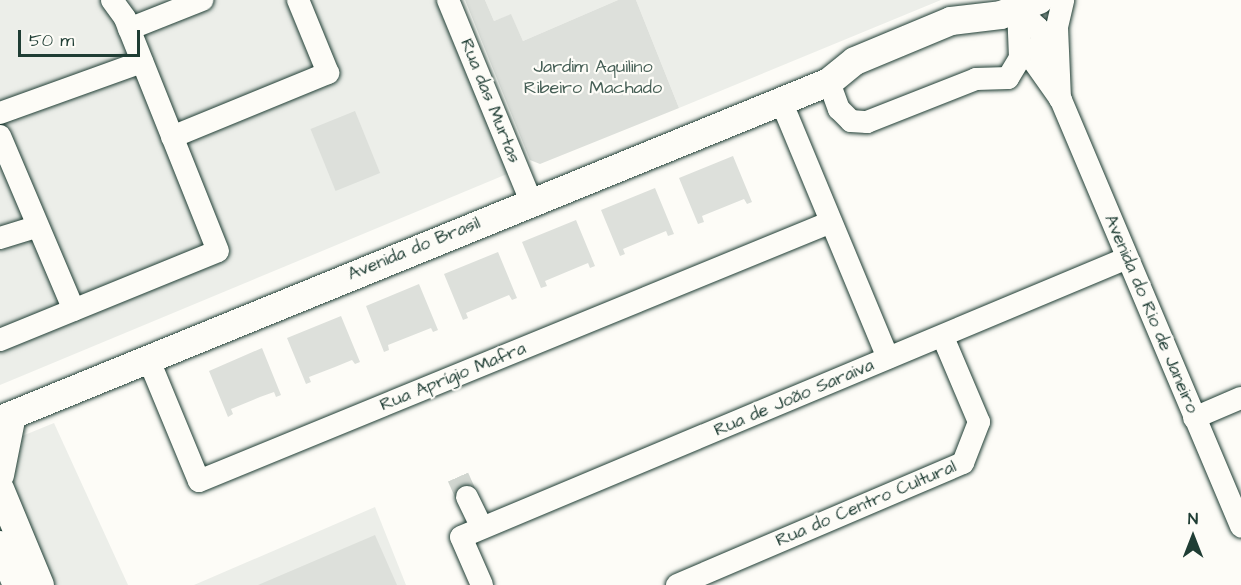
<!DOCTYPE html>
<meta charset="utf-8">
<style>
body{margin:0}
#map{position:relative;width:1241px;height:585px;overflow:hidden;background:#fdfcf7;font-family:"Architects Daughter",sans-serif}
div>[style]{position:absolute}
.built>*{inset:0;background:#eceee9}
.green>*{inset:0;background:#dde0db;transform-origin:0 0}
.minor-tunnel>*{height:22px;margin-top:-11px;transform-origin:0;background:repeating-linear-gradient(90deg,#d1d6d0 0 22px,transparent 0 33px)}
.roads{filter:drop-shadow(0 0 2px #1f3d34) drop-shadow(0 0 2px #1f3d34)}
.minor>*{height:22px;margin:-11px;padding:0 11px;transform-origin:11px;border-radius:11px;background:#fdfcf7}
.major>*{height:28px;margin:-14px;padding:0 14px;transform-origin:14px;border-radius:14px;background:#fdfcf7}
span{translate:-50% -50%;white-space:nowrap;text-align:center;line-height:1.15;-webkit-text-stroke:4.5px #fdfcf7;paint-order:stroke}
.park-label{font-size:18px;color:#455e55}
.street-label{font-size:18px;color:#1f3d34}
.north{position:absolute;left:1163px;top:507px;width:60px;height:60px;-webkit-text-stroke:4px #fdfcf7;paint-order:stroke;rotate:0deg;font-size:16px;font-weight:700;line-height:24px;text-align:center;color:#1f3d34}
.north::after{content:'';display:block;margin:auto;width:21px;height:27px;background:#1f3d34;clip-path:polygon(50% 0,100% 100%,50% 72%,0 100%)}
.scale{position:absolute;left:18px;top:30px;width:122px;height:27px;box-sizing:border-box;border:3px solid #1f3d34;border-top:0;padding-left:8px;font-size:18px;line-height:21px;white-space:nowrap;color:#1f3d34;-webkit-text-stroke:4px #fdfcf7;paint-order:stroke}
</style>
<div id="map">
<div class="built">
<div style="clip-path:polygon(0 0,441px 0,512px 172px,0 385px)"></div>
<div style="clip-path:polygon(485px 0,618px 0,523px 41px,511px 15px,494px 21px)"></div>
<div style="clip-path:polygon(636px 0,941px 0,679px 108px)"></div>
<div style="clip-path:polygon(54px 423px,128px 585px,0 585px,0 445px)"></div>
<div style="clip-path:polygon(375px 507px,406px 585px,194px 585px)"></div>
</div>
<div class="green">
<div style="clip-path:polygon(465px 0,485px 0,494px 21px,511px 14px,523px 41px,618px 0,636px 0,679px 108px,540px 164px,530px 160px)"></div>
<div style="left:355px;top:111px;width:67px;height:48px;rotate:68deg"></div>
<div style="clip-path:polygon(733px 156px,752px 202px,747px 204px,744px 199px,702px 216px,704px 222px,698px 224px,679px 178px)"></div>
<div style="clip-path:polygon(655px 188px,674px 234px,668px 236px,666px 231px,623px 249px,625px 254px,620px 256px,601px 210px)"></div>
<div style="clip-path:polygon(576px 220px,595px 266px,590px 268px,588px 263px,545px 281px,547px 286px,541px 288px,522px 242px)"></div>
<div style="clip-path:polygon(498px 252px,517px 298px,512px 300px,509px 295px,466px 313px,468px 318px,463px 320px,444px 274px)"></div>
<div style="clip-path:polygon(419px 284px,438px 330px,433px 332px,431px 328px,388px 345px,389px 350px,384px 352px,366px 306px)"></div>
<div style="clip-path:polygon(341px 316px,360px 362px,355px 364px,352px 360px,335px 367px,309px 377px,311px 382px,306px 384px,287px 338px)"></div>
<div style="clip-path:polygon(262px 348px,281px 395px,276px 397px,274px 392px,260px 397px,231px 409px,233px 414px,228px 417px,209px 371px)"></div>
<div style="clip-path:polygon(375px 535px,397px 585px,258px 585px)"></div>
</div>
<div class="minor-tunnel">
<div style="left:458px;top:477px;width:22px;rotate:66deg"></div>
</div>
<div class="roads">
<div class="minor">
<div style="left:448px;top:0;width:217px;rotate:67.6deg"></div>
<div style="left:1018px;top:9px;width:28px;rotate:44deg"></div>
<div style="left:1038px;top:28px;width:37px;rotate:68deg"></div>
<div style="left:129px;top:29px;width:79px;rotate:-21.7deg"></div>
<div style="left:1020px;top:42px;width:71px;rotate:54.7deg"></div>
<div style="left:1061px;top:100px;width:463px;rotate:67.1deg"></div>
<div style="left:829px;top:82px;width:29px;rotate:70deg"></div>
<div style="left:839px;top:109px;width:17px;rotate:45deg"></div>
<div style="left:851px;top:121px;width:16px;rotate:4deg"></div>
<div style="left:867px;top:122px;width:117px;rotate:-21.5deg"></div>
<div style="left:976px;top:79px;width:32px;rotate:-2deg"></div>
<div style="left:1008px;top:78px;width:23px;rotate:-59deg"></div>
<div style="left:1020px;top:58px;width:49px;rotate:-92.3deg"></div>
<div style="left:1060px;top:99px;width:72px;rotate:-92.4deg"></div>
<div style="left:1057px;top:27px;width:28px;rotate:-77deg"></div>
<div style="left:781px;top:101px;width:278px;rotate:67.4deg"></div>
<div style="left:0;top:113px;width:151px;rotate:-19.8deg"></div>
<div style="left:0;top:136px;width:189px;rotate:67deg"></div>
<div style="left:172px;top:137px;width:169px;rotate:-22.3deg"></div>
<div style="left:328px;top:73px;width:79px;rotate:-112.3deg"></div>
<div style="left:0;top:238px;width:39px;rotate:-17deg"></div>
<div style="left:0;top:340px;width:235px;rotate:-22.2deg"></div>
<div style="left:218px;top:251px;width:251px;rotate:-111.8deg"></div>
<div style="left:125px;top:18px;width:22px;rotate:-126deg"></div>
<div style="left:148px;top:358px;width:133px;rotate:67.5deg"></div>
<div style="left:199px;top:481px;width:683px;rotate:-22.28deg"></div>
<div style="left:1194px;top:418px;width:51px;rotate:-23.1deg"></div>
<div style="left:467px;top:497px;width:34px;rotate:64deg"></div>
<div style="left:482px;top:585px;width:52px;rotate:-113.6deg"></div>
<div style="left:461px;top:537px;width:722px;rotate:-22.73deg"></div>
<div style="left:677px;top:585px;width:311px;rotate:-23.1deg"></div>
<div style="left:963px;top:463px;width:44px;rotate:-68.7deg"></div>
<div style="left:979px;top:422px;width:92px;rotate:-113deg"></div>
</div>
<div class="major">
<div style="left:0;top:420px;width:895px;rotate:-22.18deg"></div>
<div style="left:829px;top:82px;width:33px;rotate:-39deg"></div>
<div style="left:855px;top:61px;width:104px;rotate:-22.6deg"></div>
<div style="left:951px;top:21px;width:50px;rotate:-6.8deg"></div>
<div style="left:1001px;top:15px;width:41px;rotate:-21.5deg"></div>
<div style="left:0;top:475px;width:61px;rotate:-78.7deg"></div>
<div style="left:0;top:489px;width:104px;rotate:67.4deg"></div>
<div style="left:0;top:545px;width:43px;rotate:67deg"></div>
</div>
</div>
<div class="park-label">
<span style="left:593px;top:78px">Jardim Aquilino<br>Ribeiro Machado</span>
</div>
<div class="street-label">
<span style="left:490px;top:101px;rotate:68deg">Rua das Murtas</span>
<span style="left:414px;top:249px;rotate:-22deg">Avenida do Brasil</span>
<span style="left:1151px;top:314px;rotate:67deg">Avenida do Rio de Janeiro</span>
<span style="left:453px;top:377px;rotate:-22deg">Rua Aprígio Mafra</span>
<span style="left:794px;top:398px;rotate:-23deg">Rua de João Saraiva</span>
<span style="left:866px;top:504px;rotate:-23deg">Rua do Centro Cultural</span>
</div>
<div class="north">N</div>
<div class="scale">50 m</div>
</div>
